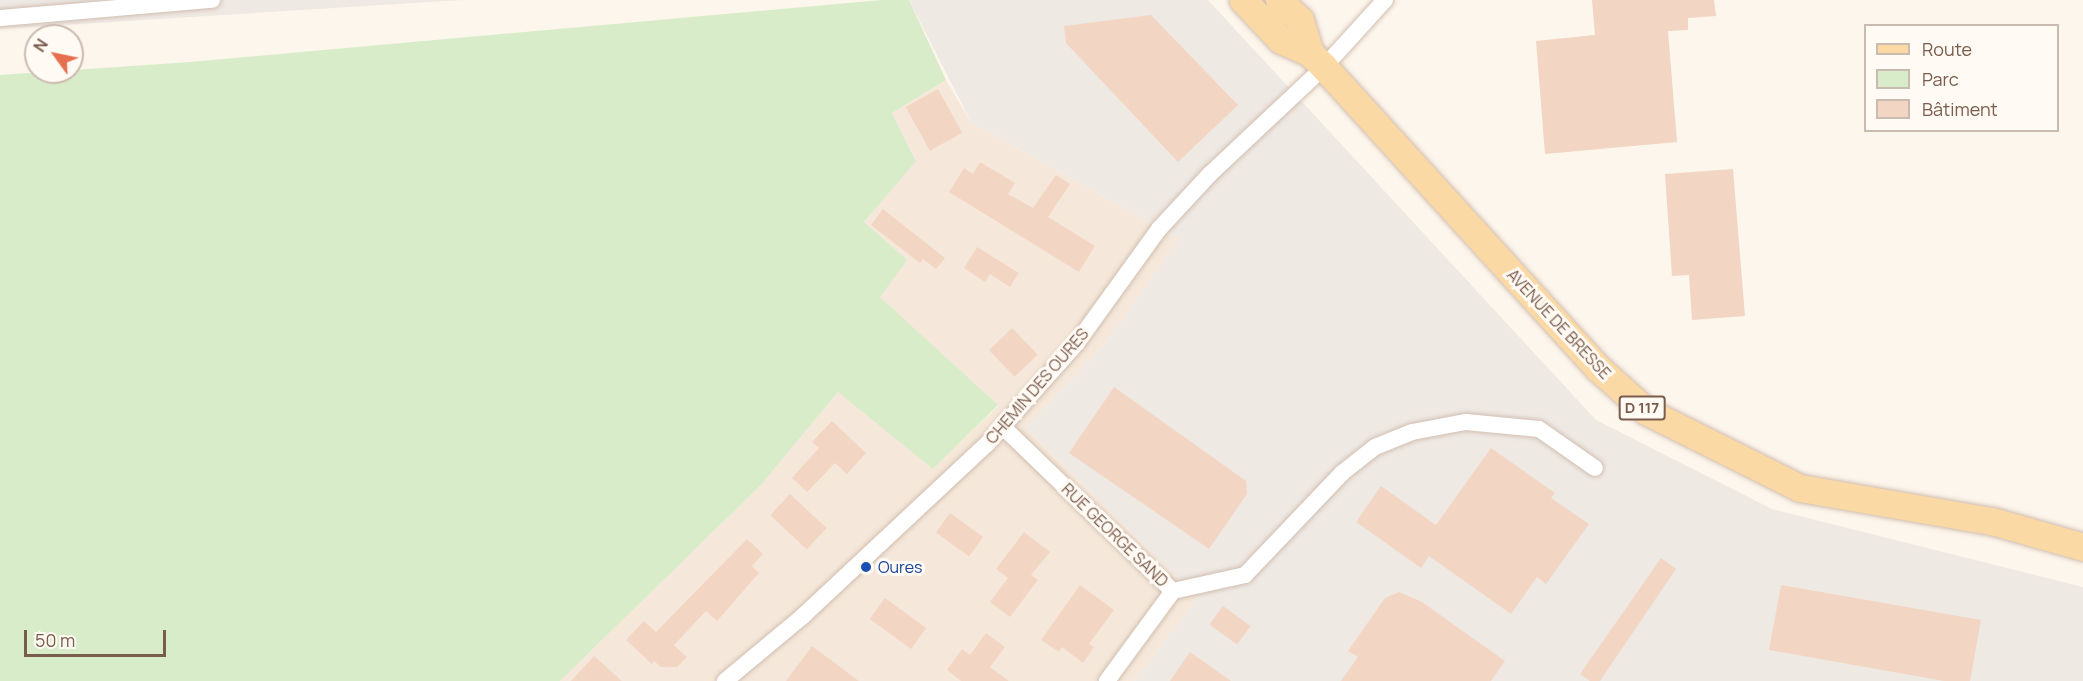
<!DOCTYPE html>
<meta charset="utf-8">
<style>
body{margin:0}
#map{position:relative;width:2083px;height:681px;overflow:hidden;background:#fdf6ec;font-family:Manrope,sans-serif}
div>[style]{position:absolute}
.residential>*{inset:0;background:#f5e8da}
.industrial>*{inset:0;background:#efe9e4}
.green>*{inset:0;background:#d8ecc9}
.building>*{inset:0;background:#f3d5c3;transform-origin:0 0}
.roads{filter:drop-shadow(0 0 2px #d1beb0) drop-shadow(0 0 2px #d1beb0)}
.street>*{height:16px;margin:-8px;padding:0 8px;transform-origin:8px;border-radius:8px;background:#fff}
.primary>*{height:27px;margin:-13.5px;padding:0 13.5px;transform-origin:13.5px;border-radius:13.5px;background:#fbd9a5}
.dots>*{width:16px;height:16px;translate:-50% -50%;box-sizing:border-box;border:3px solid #fffaf3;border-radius:50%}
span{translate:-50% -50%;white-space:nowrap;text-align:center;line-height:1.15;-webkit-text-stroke:6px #fffaf3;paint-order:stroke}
.shield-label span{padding:2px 4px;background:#fffaf3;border:2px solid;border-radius:4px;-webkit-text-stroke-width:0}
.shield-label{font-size:15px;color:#7a5c4d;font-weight:700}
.street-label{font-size:16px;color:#7a5c4d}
.transit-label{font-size:16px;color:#164399}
.left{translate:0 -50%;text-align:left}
.legend{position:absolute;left:1864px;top:24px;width:195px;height:108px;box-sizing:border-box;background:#fffaf3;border:2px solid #cabbb1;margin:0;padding:8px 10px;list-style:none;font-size:18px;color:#7a5c4d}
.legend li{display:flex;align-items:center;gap:12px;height:30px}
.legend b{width:30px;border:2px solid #cabbb1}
.north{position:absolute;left:24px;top:24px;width:60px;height:60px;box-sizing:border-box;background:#fffaf3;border:2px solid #cabbb1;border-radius:50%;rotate:303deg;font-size:16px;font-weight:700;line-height:24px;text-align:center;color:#7a5c4d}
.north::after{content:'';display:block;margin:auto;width:21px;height:27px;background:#e76f51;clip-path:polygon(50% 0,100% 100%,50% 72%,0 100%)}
.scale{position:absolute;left:24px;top:630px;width:142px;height:27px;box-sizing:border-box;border:3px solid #7a5c4d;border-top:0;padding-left:8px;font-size:18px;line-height:21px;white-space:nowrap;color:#7a5c4d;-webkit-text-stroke:4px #fffaf3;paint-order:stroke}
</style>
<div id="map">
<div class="residential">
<div style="clip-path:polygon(946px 80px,971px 122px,1179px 239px,1108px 340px,1026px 428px,1198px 598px,1134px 681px,560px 681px,761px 485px,839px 391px,933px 469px,998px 406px,880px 297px,864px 222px,916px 160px,892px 113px)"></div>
</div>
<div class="industrial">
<div style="clip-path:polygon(0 0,463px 0,0 29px)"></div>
<div style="clip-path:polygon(909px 0,1208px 0,1596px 420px,1772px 509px,2083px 587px,2083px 681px,1134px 681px,1198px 598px,1026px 428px,1108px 340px,1179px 239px,971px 122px)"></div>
</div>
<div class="green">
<div style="clip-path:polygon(881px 0,909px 0,946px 80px,892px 113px,916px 161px,864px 222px,907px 260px,880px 297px,998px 405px,933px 469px,838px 392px,761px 485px,560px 681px,0 681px,0 75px,190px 62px)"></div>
</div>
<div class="building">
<div style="clip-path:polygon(1592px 0,1714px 0,1716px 16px,1688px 18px,1688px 30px,1668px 31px,1677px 142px,1545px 154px,1536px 41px,1595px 35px)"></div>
<div style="clip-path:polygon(1151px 15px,1238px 105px,1178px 162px,1066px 43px,1064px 26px)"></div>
<div style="left:938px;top:89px;width:50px;height:37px;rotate:61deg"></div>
<div style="clip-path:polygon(980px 162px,1015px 183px,1008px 194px,1033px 208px,1056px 175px,1070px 184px,1048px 217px,1095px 246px,1079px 272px,949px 192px,964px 168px,973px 174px)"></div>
<div style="clip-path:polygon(1733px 169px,1745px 316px,1692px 320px,1689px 275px,1672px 276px,1665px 174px)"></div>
<div style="clip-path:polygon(883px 209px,945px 258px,936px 269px,923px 259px,920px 263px,871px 225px)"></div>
<div style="clip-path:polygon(977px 247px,1019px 273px,1010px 287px,990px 274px,985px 282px,964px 268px)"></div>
<div style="left:1012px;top:328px;width:37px;height:32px;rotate:46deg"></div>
<div style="clip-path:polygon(1114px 387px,1246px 481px,1247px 494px,1209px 549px,1069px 453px)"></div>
<div style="clip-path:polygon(832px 421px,866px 453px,847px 474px,835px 463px,807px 492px,792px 478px,819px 448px,812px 442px)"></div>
<div style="clip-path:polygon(1491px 448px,1555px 493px,1551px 498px,1589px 524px,1546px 584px,1537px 577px,1511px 614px,1429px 556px,1421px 568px,1356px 522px,1381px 486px,1436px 525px)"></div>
<div style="left:790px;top:494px;width:50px;height:29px;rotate:43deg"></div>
<div style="left:950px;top:513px;width:41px;height:24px;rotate:36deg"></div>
<div style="clip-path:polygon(1024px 532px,1050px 552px,1031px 575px,1038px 580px,1010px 617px,990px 602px,1008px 578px,996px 569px)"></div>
<div style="clip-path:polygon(747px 539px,763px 554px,752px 566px,759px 573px,717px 621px,706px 611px,674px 645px,687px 657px,677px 667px,661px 667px,654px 661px,652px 664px,626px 640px,644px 621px,656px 632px)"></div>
<div style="clip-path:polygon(1661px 558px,1676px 569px,1600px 681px,1590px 681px,1580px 674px)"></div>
<div style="clip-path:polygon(1080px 585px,1114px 610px,1089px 644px,1094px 647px,1083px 663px,1062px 647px,1059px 652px,1041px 640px)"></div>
<div style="clip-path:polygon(1781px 585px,1981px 620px,1970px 681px,1944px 681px,1769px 650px)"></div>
<div style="clip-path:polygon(1399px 592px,1422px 602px,1505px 661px,1491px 681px,1341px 681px,1358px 657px,1348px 651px,1385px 598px)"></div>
<div style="left:885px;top:598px;width:51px;height:26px;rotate:36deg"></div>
<div style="left:1223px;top:606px;width:34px;height:23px;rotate:36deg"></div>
<div style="clip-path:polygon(986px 633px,1005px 647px,990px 667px,1009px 681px,961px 681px,947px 670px,962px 649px,970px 655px)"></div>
<div style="clip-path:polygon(812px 646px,859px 681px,786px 681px)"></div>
<div style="clip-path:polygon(1190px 652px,1231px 681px,1170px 681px)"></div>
<div style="clip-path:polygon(594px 656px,622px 681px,571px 681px)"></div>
</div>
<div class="roads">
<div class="street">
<div style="left:0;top:18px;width:213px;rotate:-4.9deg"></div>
<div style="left:1003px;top:427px;width:236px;rotate:44deg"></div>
<div style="left:1173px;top:591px;width:112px;rotate:126.3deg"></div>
<div style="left:1173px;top:591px;width:74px;rotate:-12.5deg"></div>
<div style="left:1245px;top:575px;width:141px;rotate:-46.4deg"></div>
<div style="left:1342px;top:473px;width:42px;rotate:-38.2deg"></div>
<div style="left:1375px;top:447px;width:40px;rotate:-22deg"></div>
<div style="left:1412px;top:432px;width:55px;rotate:-10.5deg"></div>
<div style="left:1466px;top:422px;width:73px;rotate:5.5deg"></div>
<div style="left:1539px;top:429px;width:68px;rotate:34.9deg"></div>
<div style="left:725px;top:681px;width:102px;rotate:-39.8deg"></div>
<div style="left:803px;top:616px;width:252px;rotate:-43.1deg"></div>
<div style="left:987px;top:444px;width:134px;rotate:-48.3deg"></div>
<div style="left:1076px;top:344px;width:142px;rotate:-54.2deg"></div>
<div style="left:1159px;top:229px;width:75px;rotate:-47.2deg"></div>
<div style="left:1210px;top:174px;width:156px;rotate:-43.2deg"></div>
<div style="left:1324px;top:67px;width:91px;rotate:-47.7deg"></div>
</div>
<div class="primary">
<div style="left:1243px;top:0;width:55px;rotate:46.5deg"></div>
<div style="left:1281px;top:40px;width:32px;rotate:24deg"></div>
<div style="left:1310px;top:53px;width:20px;rotate:45deg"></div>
<div style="left:1324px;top:67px;width:407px;rotate:47.7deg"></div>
<div style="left:1598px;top:368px;width:64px;rotate:41.9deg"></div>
<div style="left:1646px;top:411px;width:172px;rotate:26.6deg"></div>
<div style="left:1800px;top:488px;width:195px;rotate:9.8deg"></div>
<div style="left:1992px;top:521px;width:95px;rotate:15.9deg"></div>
<div style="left:1279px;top:0;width:29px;rotate:44deg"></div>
<div style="left:1300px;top:20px;width:34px;rotate:73deg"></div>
</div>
</div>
<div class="dots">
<div style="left:866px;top:567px;background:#1a4fb4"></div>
</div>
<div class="shield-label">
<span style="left:1642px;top:408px">D 117</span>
</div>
<div class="street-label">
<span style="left:1559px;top:324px;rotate:47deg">AVENUE DE BRESSE</span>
<span style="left:1037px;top:386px;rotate:-49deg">CHEMIN DES OURES</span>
<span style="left:1115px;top:535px;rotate:44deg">RUE GEORGE SAND</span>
</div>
<div class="transit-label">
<span class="left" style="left:878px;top:567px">Oures</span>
</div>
<ul class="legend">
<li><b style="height:8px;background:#fbd9a5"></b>Route</li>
<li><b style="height:16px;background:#d8ecc9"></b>Parc</li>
<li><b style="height:16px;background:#f3d5c3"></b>Bâtiment</li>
</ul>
<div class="north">N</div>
<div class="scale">50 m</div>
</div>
